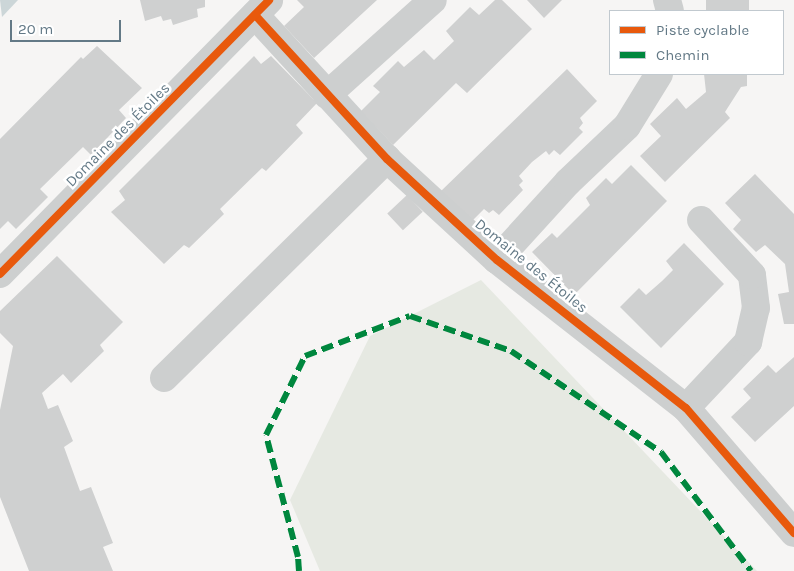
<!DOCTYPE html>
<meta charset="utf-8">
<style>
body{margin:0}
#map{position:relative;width:794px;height:571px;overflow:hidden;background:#f6f5f4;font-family:Karla,sans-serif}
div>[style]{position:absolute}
.green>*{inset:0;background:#e6e9e2}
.water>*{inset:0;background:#ccd6d8}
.building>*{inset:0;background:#cfd0d0;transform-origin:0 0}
.street>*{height:28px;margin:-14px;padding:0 14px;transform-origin:14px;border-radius:14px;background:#cdcfcf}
.quiet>*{height:6px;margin-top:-3px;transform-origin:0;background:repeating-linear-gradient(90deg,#00873e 0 12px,transparent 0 18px)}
.cycleway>*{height:8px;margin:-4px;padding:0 4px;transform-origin:4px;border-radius:4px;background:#e8590c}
span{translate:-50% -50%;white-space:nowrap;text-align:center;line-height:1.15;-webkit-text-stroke:5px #fff;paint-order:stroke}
.street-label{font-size:15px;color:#637986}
.legend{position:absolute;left:609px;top:10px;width:175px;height:65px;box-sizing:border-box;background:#fff;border:1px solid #c1c9cf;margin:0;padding:6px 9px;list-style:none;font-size:15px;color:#637986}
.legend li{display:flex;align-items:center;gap:10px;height:25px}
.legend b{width:25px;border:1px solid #c1c9cf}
.scale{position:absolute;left:10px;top:20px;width:111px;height:22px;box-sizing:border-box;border:2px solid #637986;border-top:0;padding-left:6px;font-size:15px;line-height:18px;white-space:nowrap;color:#637986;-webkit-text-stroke:4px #fff;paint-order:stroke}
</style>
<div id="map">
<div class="green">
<div style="clip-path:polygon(481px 280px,757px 571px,320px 571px,290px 500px,370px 336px)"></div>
</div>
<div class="water">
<div style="clip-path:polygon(0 0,18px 0,2px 17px)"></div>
</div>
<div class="building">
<div style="clip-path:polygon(140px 0,205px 0,205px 7px,197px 9px,198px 17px,173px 25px,171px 19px,163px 21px,161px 16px,145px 21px)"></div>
<div style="clip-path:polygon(297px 0,377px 0,314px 58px,284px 26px,304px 7px)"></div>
<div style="clip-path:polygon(495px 0,502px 0,532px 29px,467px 93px,456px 83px,393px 145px,361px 111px,380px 92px,373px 86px,398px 61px,404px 67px,424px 50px,434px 60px,454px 41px,446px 31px,470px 7px,479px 15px)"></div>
<div style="clip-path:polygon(527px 0,562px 0,544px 18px)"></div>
<div style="left:706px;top:0;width:43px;height:11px"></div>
<div style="clip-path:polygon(97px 46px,142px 88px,119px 110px,126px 118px,91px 155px,83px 147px,40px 189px,48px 197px,16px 229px,8px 221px,0 229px,0 139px,81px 57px,83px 59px)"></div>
<div style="clip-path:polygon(254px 56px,261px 64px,271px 56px,317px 103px,296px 125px,303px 133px,266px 171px,262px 168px,220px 209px,224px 214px,189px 248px,184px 245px,164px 264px,111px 212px,125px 200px,119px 191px)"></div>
<div style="clip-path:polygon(567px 69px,597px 101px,580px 118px,583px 123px,579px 128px,583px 132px,560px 155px,554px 150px,549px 155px,546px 151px,532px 162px,519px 176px,523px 181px,519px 185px,523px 190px,499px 215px,493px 210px,489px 213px,484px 209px,471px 222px,441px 191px)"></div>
<div style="clip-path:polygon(704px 74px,747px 74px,747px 86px,741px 87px,725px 112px,730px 118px,665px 182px,640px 156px,661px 136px,650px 124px,677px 98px,686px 109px,706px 92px)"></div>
<div style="clip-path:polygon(631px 165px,667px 201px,574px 295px,532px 252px,552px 233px,557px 238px,590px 205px,586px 198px,606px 178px,612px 184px)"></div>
<div style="clip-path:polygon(755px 174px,794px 214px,794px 324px,784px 324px,778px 294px,789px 292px,785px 264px,765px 245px,756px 252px,733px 229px,741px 220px,725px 203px)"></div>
<div style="left:407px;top:195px;width:23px;height:27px;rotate:47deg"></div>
<div style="clip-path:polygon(684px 243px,724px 284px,661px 348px,620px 307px,639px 288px,646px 295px,662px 281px,673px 270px,666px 261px)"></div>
<div style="clip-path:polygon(57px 256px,123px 322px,100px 345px,104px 351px,71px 383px,63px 374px,42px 393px,48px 409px,58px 405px,73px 441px,64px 447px,80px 491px,91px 487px,113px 543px,103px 547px,113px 571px,29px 571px,0 497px,0 410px,13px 346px,0 333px,0 311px)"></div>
<div style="clip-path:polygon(794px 357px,794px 406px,755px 442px,731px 417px,751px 398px,743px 389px,768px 365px,776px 373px)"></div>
</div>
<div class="street">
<div style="left:667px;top:0;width:11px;rotate:75deg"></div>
<div style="left:255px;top:15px;width:195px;rotate:47.5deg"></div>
<div style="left:387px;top:159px;width:149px;rotate:42.6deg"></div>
<div style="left:497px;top:260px;width:240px;rotate:38.1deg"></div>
<div style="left:686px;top:408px;width:165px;rotate:49.2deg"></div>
<div style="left:327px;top:95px;width:142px;rotate:-41.9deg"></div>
<div style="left:497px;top:260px;width:105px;rotate:-47.7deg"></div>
<div style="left:568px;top:182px;width:81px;rotate:-43.5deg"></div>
<div style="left:627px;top:126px;width:61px;rotate:-58.4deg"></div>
<div style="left:0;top:274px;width:384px;rotate:-45.5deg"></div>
<div style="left:164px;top:378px;width:313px;rotate:-44.5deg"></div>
<div style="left:686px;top:408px;width:91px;rotate:-46.8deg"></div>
<div style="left:748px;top:342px;width:35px;rotate:-77deg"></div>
<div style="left:756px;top:308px;width:33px;rotate:-97deg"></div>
<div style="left:752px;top:275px;width:75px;rotate:-132.8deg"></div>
</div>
<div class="quiet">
<div style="left:299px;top:571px;width:14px;rotate:-94deg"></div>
<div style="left:298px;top:557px;width:126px;rotate:-104.7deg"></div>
<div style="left:266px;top:435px;width:88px;rotate:-63.7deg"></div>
<div style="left:305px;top:356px;width:112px;rotate:-20.9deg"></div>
<div style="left:410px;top:316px;width:107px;rotate:19.1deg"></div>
<div style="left:511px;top:351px;width:181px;rotate:34deg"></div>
<div style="left:661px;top:452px;width:149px;rotate:52.9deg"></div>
</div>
<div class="cycleway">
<div style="left:255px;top:15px;width:195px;rotate:47.5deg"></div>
<div style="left:387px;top:159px;width:149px;rotate:42.6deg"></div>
<div style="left:497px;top:260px;width:240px;rotate:38.1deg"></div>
<div style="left:686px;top:408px;width:165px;rotate:49.2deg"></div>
<div style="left:0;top:274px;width:384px;rotate:-45.5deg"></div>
</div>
<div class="street-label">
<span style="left:118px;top:135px;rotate:-45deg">Domaine des Étoiles</span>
<span style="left:531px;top:266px;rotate:39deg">Domaine des Étoiles</span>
</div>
<ul class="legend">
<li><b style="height:6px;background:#e8590c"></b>Piste cyclable</li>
<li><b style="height:6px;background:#00873e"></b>Chemin</li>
</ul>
<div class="scale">20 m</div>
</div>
